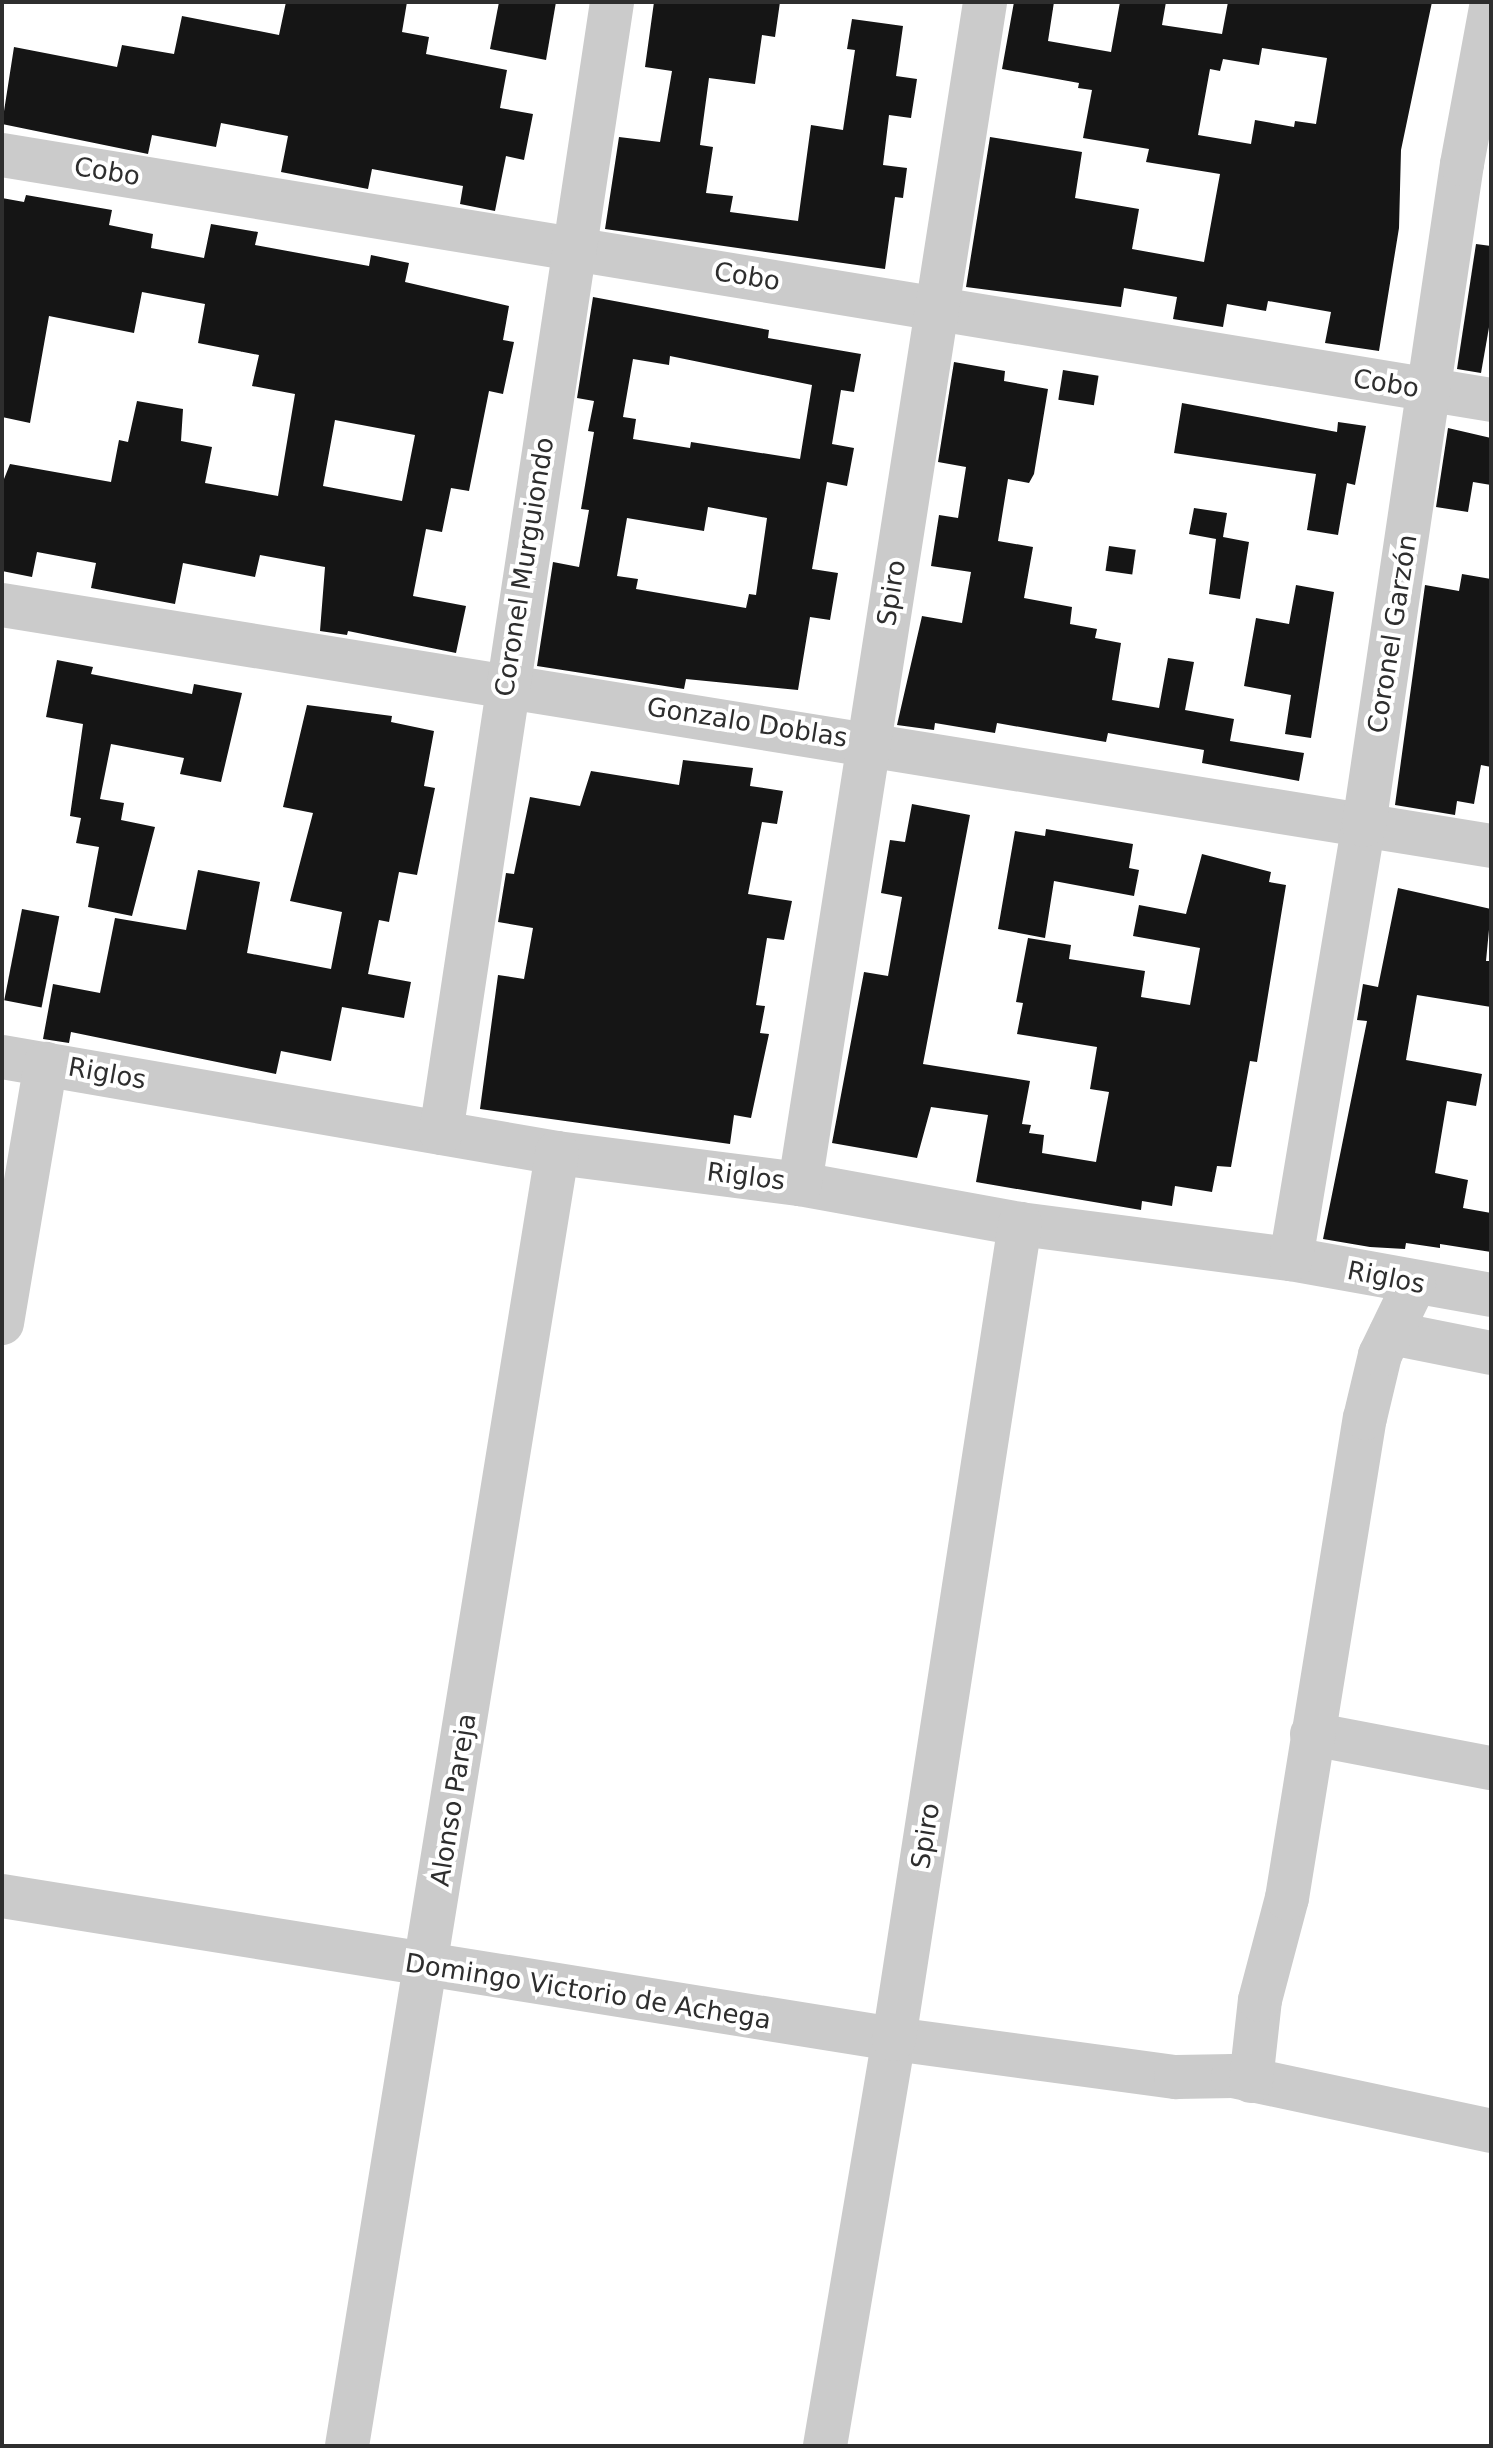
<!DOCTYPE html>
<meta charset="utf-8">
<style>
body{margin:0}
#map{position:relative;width:1493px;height:2448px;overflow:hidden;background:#fff;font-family:"DejaVu Sans",sans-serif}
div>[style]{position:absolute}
.building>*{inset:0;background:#151515;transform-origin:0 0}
.minor>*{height:44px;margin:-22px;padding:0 22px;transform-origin:22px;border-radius:22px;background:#cbcbcb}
span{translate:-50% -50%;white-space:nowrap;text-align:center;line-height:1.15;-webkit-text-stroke:8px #fff;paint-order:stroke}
.street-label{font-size:26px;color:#2e2e2e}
.frame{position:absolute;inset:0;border:4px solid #2e2e2e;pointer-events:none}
</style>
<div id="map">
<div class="building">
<div style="clip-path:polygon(286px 2px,407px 2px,402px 32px,429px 37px,426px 54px,507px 70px,500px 108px,533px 114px,524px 160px,506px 156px,495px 211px,460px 204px,463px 186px,372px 169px,368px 189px,281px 172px,288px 136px,221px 123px,216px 147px,152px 135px,148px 154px,2px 124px,14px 47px,117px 67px,122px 45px,174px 54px,182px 16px,279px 35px)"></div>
<div style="clip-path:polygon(499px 2px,556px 2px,546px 60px,490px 49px)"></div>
<div style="clip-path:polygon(654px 2px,780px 2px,775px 37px,762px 35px,755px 84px,709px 78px,700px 145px,713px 147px,706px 193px,733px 196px,730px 212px,798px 221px,811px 125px,843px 130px,855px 50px,847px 49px,852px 19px,903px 26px,896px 76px,917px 79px,911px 118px,889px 115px,883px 165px,907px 168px,903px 198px,895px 197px,885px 269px,605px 229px,619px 137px,660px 142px,672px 71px,645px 67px)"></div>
<div style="clip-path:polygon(evenodd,1014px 2px,1054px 2px,1048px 41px,1111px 52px,1120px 2px,1166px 2px,1162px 25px,1222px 34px,1228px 2px,1432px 2px,1401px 150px,1399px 228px,1379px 351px,1325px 343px,1331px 312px,1268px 301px,1266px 311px,1227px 304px,1223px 327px,1173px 319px,1177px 297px,1124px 288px,1121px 307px,966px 287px,990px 137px,1082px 152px,1075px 198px,1139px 209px,1132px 249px,1204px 262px,1220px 174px,1146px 162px,1149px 149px,1083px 138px,1092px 90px,1078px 88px,1079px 83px,1002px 69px,1014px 2px,1262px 48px,1327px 58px,1316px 124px,1295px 121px,1294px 127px,1255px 120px,1251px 144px,1198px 135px,1210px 69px,1220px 71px,1223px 59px,1259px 65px,1262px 48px)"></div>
<div style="clip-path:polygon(evenodd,26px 195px,112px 210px,109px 225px,153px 234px,151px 248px,204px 258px,211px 224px,258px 232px,255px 245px,369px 266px,371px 255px,409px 263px,405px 282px,509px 306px,503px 340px,514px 342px,503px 394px,489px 391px,469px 491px,451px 488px,442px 532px,426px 529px,413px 596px,466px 606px,456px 653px,348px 631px,347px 635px,320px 631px,325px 567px,260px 555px,255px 577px,183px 563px,175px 604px,91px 588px,96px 563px,37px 552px,32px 577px,2px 571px,2px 484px,10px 464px,111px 482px,119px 440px,128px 442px,137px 401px,183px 409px,181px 441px,212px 447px,205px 483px,278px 496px,295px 394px,252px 386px,259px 355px,198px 343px,205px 304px,142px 292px,134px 333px,49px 316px,30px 423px,2px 417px,2px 198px,24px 202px,26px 195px,335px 420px,415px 435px,402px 501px,323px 486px,335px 420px)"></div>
<div style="clip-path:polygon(1476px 244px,1491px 246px,1491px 316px,1481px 373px,1457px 369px)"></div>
<div style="clip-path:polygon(evenodd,593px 297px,769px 330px,768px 338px,861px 354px,854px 392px,841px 390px,832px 444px,854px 448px,847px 486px,827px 482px,812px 569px,838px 573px,830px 620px,810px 617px,798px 690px,686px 679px,684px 689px,537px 666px,553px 562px,579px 567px,589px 510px,581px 509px,594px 432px,588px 431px,594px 401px,577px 398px,593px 297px,670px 356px,812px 385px,800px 459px,691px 442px,690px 448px,633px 439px,636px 419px,623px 417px,633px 359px,669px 365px,670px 356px,593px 297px,708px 507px,767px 518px,756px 595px,749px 594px,746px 608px,636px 589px,638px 579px,617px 576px,627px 518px,704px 531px,708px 507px)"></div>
<div style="clip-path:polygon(954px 362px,1005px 371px,1004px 381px,1048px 389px,1034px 474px,1029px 483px,1008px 479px,998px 541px,1033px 547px,1024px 598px,1072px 607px,1070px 624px,1097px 629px,1095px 638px,1121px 643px,1112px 700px,1159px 708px,1168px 658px,1194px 662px,1185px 710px,1234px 719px,1230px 741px,1304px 753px,1299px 781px,1202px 763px,1204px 750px,1108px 733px,1106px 742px,997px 723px,995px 733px,935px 723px,934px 730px,897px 725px,922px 616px,962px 623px,971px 572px,931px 566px,939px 515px,958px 518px,966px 467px,938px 462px)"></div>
<div style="left:1063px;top:370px;width:36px;height:30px;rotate:9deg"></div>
<div style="clip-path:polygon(1182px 403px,1337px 432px,1338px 422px,1366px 426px,1355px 485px,1347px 483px,1338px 535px,1307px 530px,1316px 474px,1174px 453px)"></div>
<div style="clip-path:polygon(1448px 428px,1491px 438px,1491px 485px,1473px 482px,1468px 512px,1436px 507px)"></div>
<div style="clip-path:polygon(1194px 508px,1227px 513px,1223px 537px,1249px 542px,1240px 599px,1209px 594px,1216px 539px,1189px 534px)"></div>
<div style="left:1109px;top:546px;width:27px;height:25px;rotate:8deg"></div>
<div style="clip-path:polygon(1462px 574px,1491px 579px,1491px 767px,1481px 765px,1474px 804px,1457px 801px,1455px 815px,1395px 805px,1425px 585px,1459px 591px)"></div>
<div style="clip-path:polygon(1296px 585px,1334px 592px,1311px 738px,1285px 734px,1291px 695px,1244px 686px,1256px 618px,1289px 624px)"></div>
<div style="clip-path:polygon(57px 660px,93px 667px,91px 674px,192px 694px,194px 684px,242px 693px,221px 782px,180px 774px,184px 758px,111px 744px,100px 799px,124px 803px,121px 820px,155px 827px,132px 916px,88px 907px,99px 847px,76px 843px,81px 818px,70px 816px,83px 724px,46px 717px)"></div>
<div style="clip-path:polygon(307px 705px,392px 716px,391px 722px,434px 731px,424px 786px,435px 788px,417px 875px,399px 872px,389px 922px,379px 920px,368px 974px,411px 982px,404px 1018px,342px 1007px,331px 1061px,281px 1051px,276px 1074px,71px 1032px,69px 1043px,43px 1039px,53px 984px,100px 993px,115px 918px,186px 930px,198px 870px,260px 882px,247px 953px,331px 969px,342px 912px,290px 901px,313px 813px,283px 807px)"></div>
<div style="clip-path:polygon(683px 760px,753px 768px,750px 786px,783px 791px,777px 824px,762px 822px,748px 894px,792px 901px,784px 940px,767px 938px,756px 1005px,765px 1006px,760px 1033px,769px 1034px,751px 1118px,734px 1115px,730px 1144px,480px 1109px,498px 975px,524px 979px,533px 928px,498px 922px,506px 873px,514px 874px,530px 797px,580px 806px,591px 771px,679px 785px)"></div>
<div style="clip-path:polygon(912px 804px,970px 815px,923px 1064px,1030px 1081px,1022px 1124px,1031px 1125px,1029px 1133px,1044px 1135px,1042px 1153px,1096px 1162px,1109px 1092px,1090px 1089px,1097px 1047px,1017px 1034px,1023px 1003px,1016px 1002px,1028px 938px,1071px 945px,1069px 959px,1145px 971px,1141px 997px,1190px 1005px,1200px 948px,1133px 936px,1139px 905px,1186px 914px,1202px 854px,1271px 872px,1269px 882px,1286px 885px,1257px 1062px,1250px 1061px,1231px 1167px,1217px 1166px,1212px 1192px,1175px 1186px,1172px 1206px,1142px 1201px,1141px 1210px,976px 1182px,988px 1115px,931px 1107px,917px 1158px,832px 1143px,864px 972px,888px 976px,902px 897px,881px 893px,890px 840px,905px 842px)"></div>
<div style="clip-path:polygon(1046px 829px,1133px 844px,1129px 868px,1139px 870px,1134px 896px,1054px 881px,1045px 938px,998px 929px,1015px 831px,1045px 836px)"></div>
<div style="clip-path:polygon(1398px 888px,1491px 909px,1486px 961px,1491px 961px,1491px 1007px,1417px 995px,1406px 1060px,1482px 1074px,1476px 1106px,1447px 1101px,1435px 1173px,1468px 1180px,1463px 1208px,1491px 1213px,1491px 1252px,1440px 1244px,1440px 1248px,1406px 1243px,1405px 1249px,1370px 1247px,1323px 1239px,1367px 1021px,1357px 1020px,1363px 984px,1378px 987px)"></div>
<div style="left:22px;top:909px;width:38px;height:93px;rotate:11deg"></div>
</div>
<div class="minor">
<div style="left:2px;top:155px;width:1509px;rotate:9.34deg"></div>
<div style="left:2px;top:605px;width:1508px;rotate:9.19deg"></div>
<div style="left:2px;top:1057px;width:563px;rotate:9.81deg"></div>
<div style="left:557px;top:1153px;width:245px;rotate:7.3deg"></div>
<div style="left:800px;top:1184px;width:224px;rotate:10.3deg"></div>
<div style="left:1020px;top:1224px;width:273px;rotate:7.4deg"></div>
<div style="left:1291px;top:1259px;width:203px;rotate:10.2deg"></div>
<div style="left:441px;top:1133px;width:1144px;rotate:-81.4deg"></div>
<div style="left:800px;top:1184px;width:1196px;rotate:-81.1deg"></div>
<div style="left:1291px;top:1259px;width:440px;rotate:-80.5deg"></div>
<div style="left:1364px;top:825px;width:668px;rotate:-81.57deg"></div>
<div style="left:1462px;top:164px;width:160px;rotate:-79.5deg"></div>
<div style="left:2px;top:1323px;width:263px;rotate:-80.4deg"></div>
<div style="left:1391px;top:1333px;width:102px;rotate:11.3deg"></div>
<div style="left:1312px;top:1734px;width:182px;rotate:10.8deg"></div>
<div style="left:2px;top:1896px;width:903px;rotate:9.11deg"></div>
<div style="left:894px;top:2039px;width:285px;rotate:7.7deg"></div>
<div style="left:1176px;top:2077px;width:57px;rotate:-1deg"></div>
<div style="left:1233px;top:2076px;width:264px;rotate:12deg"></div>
<div style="left:1251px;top:2081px;width:81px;rotate:-83.7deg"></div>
<div style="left:1260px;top:2000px;width:106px;rotate:-75.2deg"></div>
<div style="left:1287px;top:1898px;width:486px;rotate:-80.8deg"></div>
<div style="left:1365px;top:1418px;width:65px;rotate:-76.6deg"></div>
<div style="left:1380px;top:1355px;width:78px;rotate:-64.1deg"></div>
<div style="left:347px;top:2446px;width:1310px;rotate:-80.77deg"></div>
<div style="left:825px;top:2446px;width:413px;rotate:-80.4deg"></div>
<div style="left:894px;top:2039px;width:825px;rotate:-81.21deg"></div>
</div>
<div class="street-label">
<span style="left:107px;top:172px;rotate:9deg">Cobo</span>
<span style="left:747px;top:277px;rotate:9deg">Cobo</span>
<span style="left:1386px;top:384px;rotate:9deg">Cobo</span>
<span style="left:525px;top:567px;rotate:-81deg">Coronel Murguiondo</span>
<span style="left:892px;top:593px;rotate:-81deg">Spiro</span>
<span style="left:1393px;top:634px;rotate:-81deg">Coronel Garzón</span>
<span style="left:747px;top:723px;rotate:9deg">Gonzalo Doblas</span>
<span style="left:107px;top:1074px;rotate:10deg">Riglos</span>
<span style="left:746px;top:1177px;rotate:7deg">Riglos</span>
<span style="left:1386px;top:1278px;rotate:11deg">Riglos</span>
<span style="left:454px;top:1800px;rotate:-81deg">Alonso Pareja</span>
<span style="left:926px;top:1836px;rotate:-81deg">Spiro</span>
<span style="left:588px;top:1992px;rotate:9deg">Domingo Victorio de Achega</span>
</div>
<div class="frame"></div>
</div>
